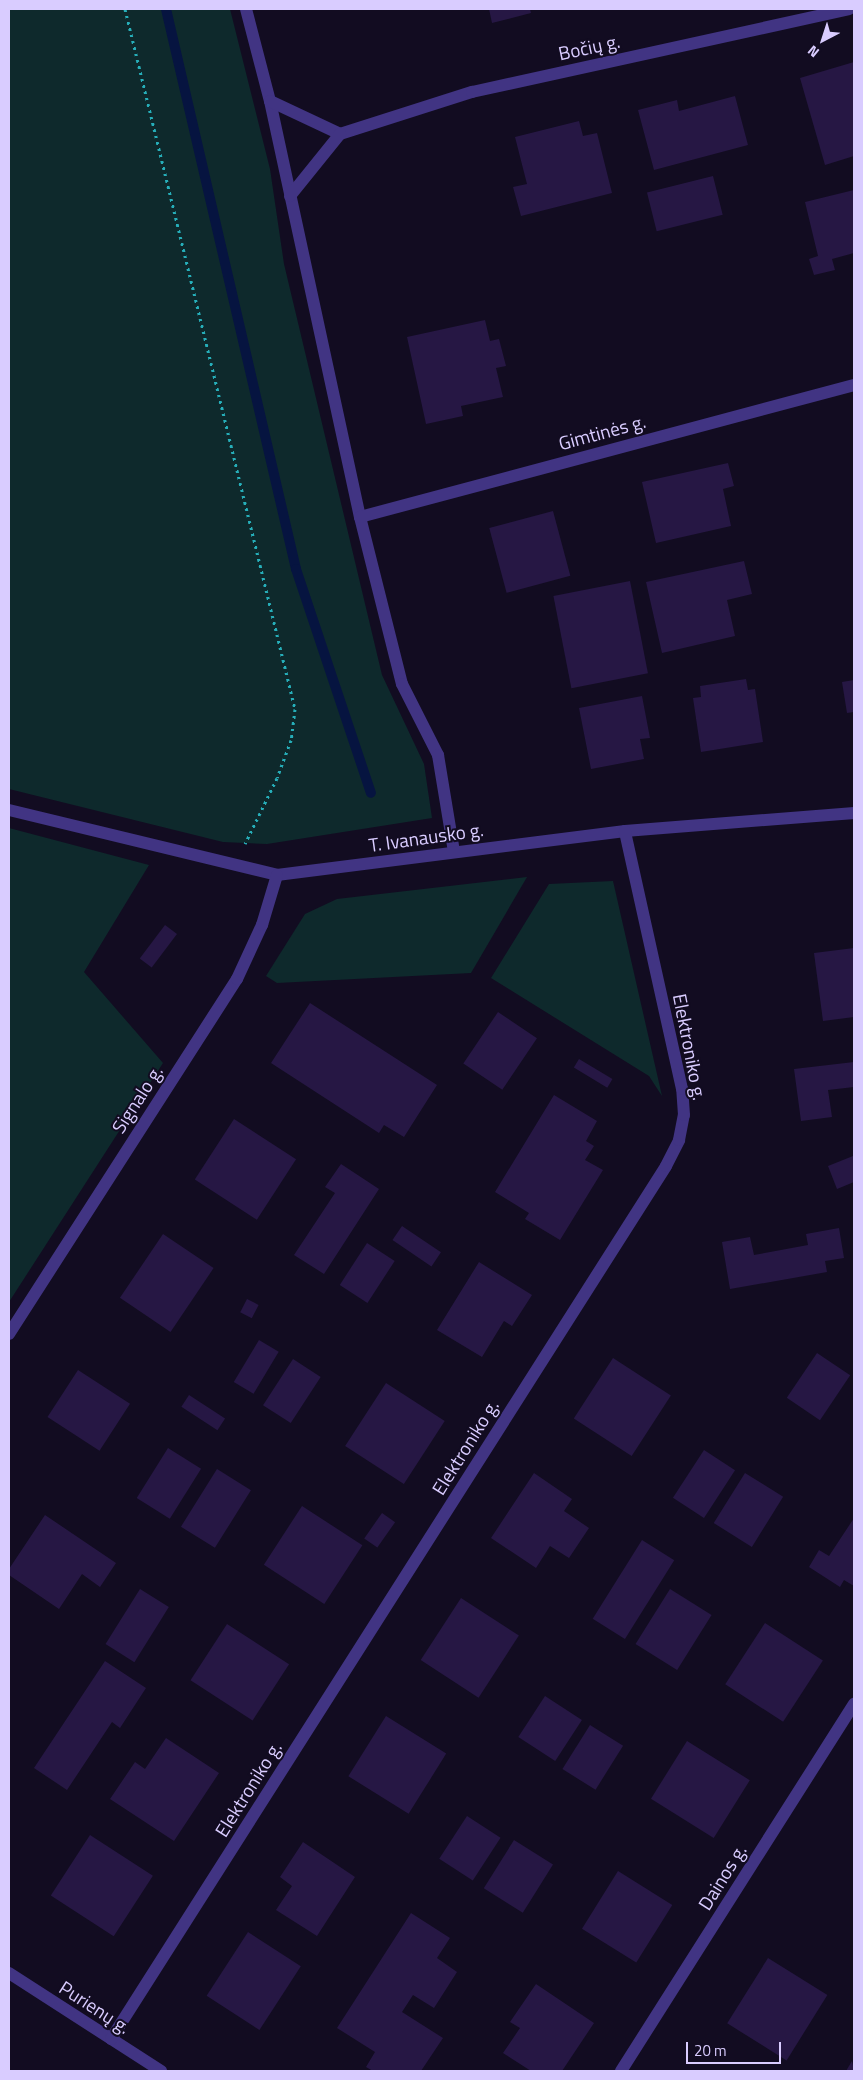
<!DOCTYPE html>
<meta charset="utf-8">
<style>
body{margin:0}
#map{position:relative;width:863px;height:2080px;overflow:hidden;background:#120c21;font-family:"Titillium Web",sans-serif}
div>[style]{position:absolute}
.green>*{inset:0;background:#0e292c}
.stream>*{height:10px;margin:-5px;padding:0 5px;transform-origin:5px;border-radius:5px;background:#061440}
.building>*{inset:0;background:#261744;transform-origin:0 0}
.path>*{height:3px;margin-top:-1.5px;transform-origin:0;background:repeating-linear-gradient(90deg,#26aeb9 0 2.5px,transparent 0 6.5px)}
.minor>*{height:12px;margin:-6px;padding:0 6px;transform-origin:6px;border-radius:6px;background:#413483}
span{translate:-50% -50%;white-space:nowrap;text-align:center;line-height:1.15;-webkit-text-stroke:4px #120c21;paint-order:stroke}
.street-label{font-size:19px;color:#d9ccff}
.frame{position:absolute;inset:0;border:10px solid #d9ccff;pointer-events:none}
.north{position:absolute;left:798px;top:15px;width:50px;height:50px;-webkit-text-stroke:4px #120c21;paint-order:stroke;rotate:220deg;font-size:14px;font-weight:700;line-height:20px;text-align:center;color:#d9ccff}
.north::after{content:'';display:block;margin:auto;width:18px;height:22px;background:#d9ccff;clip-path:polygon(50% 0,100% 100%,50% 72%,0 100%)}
.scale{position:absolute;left:686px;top:2042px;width:95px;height:22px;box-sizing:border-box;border:2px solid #d9ccff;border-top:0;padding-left:6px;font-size:15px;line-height:18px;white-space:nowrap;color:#d9ccff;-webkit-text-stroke:4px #120c21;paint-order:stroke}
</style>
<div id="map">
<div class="green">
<div style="clip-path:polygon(9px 9px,230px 9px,270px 169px,284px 264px,382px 675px,424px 764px,432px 818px,267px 844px,223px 842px,9px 789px)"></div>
<div style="clip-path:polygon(9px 828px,149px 865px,84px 972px,163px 1063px,9px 1302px)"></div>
<div style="clip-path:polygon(527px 877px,471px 973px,277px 983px,266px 976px,305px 914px,337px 899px)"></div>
<div style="clip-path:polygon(613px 881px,662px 1096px,649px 1076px,491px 978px,549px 884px)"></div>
</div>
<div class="stream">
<div style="left:166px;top:9px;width:575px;rotate:76.93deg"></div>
<div style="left:296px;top:569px;width:236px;rotate:71.5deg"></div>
</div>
<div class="building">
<div style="clip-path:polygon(489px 9px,530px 9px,531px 13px,492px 23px)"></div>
<div style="clip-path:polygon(854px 62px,854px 156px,825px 165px,800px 78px)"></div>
<div style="clip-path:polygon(735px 96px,748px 145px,654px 170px,638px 110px,677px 100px,679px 111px)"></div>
<div style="clip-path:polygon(579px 121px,583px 136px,597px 133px,612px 193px,521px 216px,513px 187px,527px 184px,515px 137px)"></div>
<div style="left:713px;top:176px;width:40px;height:68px;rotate:76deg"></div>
<div style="clip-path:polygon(854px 190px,854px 253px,832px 259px,835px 270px,814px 275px,809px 259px,818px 256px,805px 202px)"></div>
<div style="clip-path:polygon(485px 320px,490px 341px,499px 339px,506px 366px,496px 368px,503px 397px,461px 406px,463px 416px,426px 424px,407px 337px)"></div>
<div style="clip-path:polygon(728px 463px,734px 486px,723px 489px,731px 526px,656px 543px,642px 482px)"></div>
<div style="left:553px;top:511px;width:67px;height:66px;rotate:75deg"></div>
<div style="clip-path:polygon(744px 561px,752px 594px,727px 600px,735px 636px,662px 653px,646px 582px)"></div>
<div style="left:630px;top:581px;width:94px;height:78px;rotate:79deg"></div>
<div style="clip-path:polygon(746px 679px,748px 690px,755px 689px,763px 742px,701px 752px,693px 698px,701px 697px,700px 686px)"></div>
<div style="clip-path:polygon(854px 680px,854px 712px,847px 713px,842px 682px)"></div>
<div style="clip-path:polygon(642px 696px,650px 738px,640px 739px,644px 759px,591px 769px,579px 708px)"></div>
<div style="left:165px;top:925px;width:15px;height:42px;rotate:37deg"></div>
<div style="clip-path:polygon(854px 948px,854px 1017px,823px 1021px,814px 953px)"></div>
<div style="clip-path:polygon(310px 1003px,437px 1085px,404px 1137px,384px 1125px,379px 1133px,271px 1063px)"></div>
<div style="left:498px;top:1012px;width:47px;height:62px;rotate:34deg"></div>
<div style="left:579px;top:1059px;width:39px;height:10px;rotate:31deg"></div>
<div style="clip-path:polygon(854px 1062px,854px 1087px,828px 1090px,832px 1117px,801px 1121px,794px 1069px)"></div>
<div style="clip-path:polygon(554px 1095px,597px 1121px,586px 1141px,594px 1146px,585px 1160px,603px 1170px,560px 1240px,525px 1219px,529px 1213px,495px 1192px)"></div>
<div style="left:234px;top:1119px;width:74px;height:72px;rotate:33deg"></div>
<div style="clip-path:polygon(853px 1156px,854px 1182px,837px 1189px,828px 1166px)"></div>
<div style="clip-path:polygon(341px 1164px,379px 1189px,324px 1274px,294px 1255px,335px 1193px,325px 1187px)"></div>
<div style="left:402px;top:1226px;width:47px;height:17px;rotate:34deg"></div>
<div style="clip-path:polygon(839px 1228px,844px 1258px,825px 1261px,827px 1272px,730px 1289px,722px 1242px,750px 1237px,754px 1255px,808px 1245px,806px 1234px)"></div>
<div style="left:163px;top:1234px;width:61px;height:77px;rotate:34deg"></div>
<div style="left:367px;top:1243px;width:33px;height:50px;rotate:33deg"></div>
<div style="clip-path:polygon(479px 1262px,532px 1295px,512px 1326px,504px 1321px,482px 1357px,437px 1330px)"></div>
<div style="left:247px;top:1299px;width:13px;height:15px;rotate:27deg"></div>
<div style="left:259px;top:1340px;width:23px;height:49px;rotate:31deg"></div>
<div style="left:817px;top:1353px;width:40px;height:54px;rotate:34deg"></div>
<div style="left:613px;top:1358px;width:69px;height:72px;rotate:33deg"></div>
<div style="left:293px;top:1359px;width:33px;height:55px;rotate:33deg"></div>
<div style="left:78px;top:1370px;width:62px;height:56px;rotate:33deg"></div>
<div style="left:386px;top:1383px;width:70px;height:75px;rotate:33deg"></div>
<div style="left:189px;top:1395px;width:43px;height:14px;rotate:33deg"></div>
<div style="left:168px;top:1448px;width:39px;height:59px;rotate:32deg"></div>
<div style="left:704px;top:1450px;width:37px;height:57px;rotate:33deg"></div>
<div style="left:217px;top:1469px;width:40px;height:68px;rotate:32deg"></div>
<div style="clip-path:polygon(534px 1473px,572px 1499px,564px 1511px,589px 1528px,569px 1558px,550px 1546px,536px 1568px,491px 1538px)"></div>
<div style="left:745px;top:1473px;width:45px;height:59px;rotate:32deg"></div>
<div style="left:302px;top:1506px;width:72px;height:70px;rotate:33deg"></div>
<div style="left:382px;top:1513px;width:16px;height:31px;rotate:35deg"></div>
<div style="clip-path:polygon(45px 1515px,116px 1563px,100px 1587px,82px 1574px,59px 1609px,9px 1575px,9px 1569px)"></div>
<div style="clip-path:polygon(854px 1518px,854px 1586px,844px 1580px,840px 1587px,809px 1567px,819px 1550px,829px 1556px)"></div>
<div style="left:642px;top:1540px;width:38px;height:93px;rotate:32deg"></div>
<div style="left:140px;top:1589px;width:34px;height:65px;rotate:32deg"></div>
<div style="left:670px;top:1589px;width:49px;height:65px;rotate:32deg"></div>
<div style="left:461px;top:1598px;width:69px;height:74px;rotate:33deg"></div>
<div style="left:765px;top:1623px;width:69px;height:73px;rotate:33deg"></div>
<div style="left:227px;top:1624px;width:74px;height:67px;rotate:33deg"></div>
<div style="clip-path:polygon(105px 1661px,146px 1688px,120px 1728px,112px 1722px,67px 1790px,34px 1768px)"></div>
<div style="left:545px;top:1696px;width:44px;height:49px;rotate:33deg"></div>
<div style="left:386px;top:1716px;width:71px;height:71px;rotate:32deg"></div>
<div style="left:590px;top:1725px;width:39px;height:52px;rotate:32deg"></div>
<div style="clip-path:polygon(166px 1738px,219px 1773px,174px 1841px,110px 1799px,135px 1762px,145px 1769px)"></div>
<div style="left:687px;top:1741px;width:74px;height:68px;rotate:32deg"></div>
<div style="left:467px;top:1816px;width:40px;height:51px;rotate:33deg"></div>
<div style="left:90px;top:1835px;width:75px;height:72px;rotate:33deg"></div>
<div style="left:514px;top:1840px;width:46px;height:57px;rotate:32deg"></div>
<div style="clip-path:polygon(303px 1842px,355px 1877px,317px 1936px,276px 1910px,292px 1886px,280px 1877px)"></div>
<div style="left:618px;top:1871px;width:64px;height:68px;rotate:32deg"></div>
<div style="clip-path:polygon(411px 1913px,450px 1938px,437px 1958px,457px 1972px,434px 2008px,413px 1995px,402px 2012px,443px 2038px,421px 2071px,373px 2071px,366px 2067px,375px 2052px,337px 2028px)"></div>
<div style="left:248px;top:1932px;width:63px;height:76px;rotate:33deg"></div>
<div style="left:768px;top:1958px;width:70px;height:77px;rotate:32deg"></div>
<div style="clip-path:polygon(536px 1984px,594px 2023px,562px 2071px,531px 2071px,503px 2053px,520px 2028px,510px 2022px)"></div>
<div style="clip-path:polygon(852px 2061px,854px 2071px,846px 2071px)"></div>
</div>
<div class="path">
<div style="left:125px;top:9px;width:720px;rotate:76.35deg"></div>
<div style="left:295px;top:709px;width:31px;rotate:97deg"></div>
<div style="left:291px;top:740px;width:40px;rotate:110.2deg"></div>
<div style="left:277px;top:778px;width:73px;rotate:115.9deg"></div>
</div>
<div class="minor">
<div style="left:246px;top:9px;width:95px;rotate:75.4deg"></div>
<div style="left:270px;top:101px;width:426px;rotate:77.8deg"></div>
<div style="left:360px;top:517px;width:172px;rotate:75.9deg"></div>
<div style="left:402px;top:684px;width:80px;rotate:63.1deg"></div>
<div style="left:438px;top:755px;width:98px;rotate:80.6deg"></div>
<div style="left:270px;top:101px;width:77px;rotate:25.2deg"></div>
<div style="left:340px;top:134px;width:139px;rotate:-17.7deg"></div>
<div style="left:472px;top:92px;width:386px;rotate:-12.4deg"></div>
<div style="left:290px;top:196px;width:80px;rotate:-51.1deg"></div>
<div style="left:360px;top:517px;width:511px;rotate:-14.96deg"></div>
<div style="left:9px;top:810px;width:276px;rotate:13.6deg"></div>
<div style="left:277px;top:875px;width:351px;rotate:-7.2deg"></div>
<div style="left:625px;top:831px;width:230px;rotate:-4.5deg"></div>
<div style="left:9px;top:1334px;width:422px;rotate:-57.3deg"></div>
<div style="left:237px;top:979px;width:60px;rotate:-65.2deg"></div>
<div style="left:262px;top:925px;width:52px;rotate:-73.3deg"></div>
<div style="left:9px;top:1973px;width:181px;rotate:32.8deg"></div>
<div style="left:111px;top:2039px;width:1034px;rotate:-57.55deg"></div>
<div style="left:666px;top:1166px;width:29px;rotate:-63deg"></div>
<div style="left:679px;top:1140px;width:25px;rotate:-79deg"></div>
<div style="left:684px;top:1115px;width:26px;rotate:-94deg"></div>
<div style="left:682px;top:1089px;width:264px;rotate:-102.5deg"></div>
<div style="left:621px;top:2071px;width:435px;rotate:-57.6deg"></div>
</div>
<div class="street-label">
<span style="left:589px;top:47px;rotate:-12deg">Bočių g.</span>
<span style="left:602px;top:432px;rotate:-15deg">Gimtinės g.</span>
<span style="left:426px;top:837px;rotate:-8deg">T. Ivanausko g.</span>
<span style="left:690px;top:1047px;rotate:79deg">Elektroniko g.</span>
<span style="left:137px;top:1099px;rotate:-57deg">Signalo g.</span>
<span style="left:465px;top:1447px;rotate:-58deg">Elektroniko g.</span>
<span style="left:248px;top:1789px;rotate:-58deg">Elektroniko g.</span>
<span style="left:722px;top:1877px;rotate:-58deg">Dainos g.</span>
<span style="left:95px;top:2007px;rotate:33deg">Purienų g.</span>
</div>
<div class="frame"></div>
<div class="north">N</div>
<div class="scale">20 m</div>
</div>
